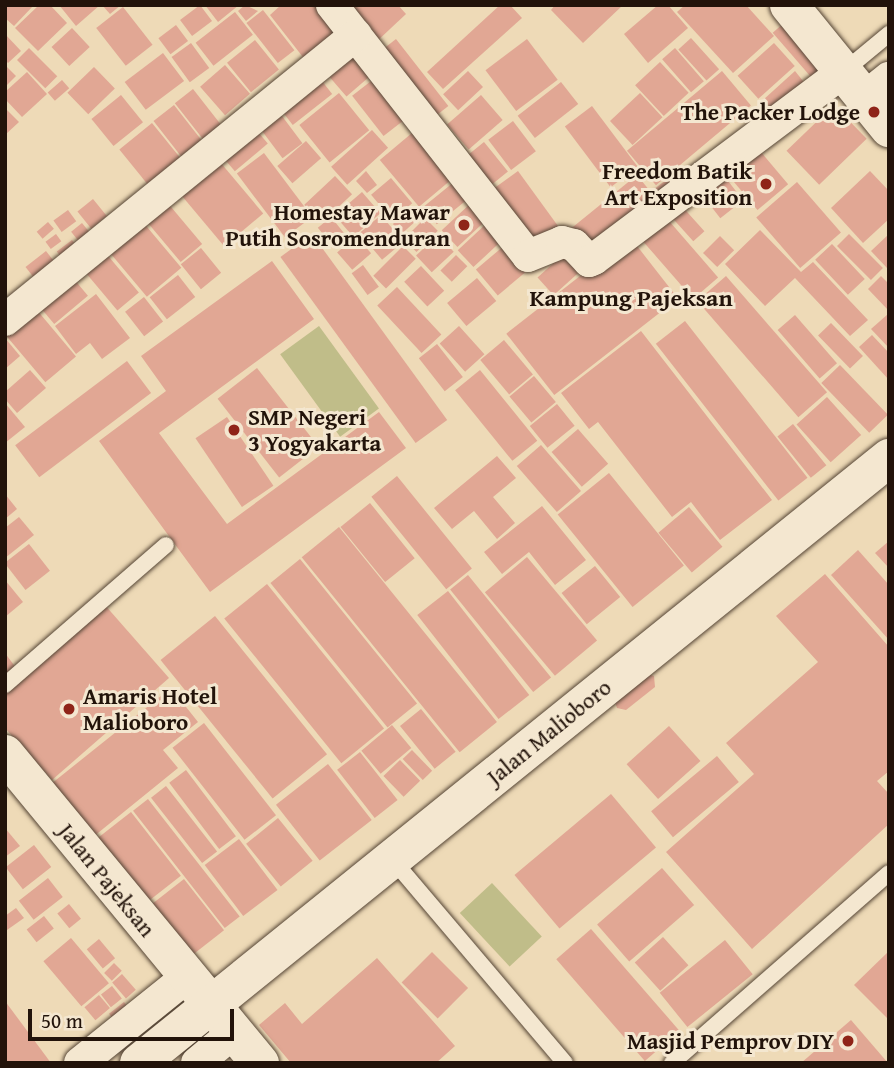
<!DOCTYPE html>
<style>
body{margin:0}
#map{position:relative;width:894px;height:1068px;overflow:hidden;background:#eedab7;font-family:"Gentium Book Plus",serif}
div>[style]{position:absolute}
.green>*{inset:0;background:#c0bd89;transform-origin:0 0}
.building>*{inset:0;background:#e1a794;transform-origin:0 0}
.roads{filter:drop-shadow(0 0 2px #554535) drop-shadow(0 0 2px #554535)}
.lane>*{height:16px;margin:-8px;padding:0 8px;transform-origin:8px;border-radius:8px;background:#f4e7d0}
.street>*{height:32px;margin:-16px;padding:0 16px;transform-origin:16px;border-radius:16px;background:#f4e7d0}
.secondary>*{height:38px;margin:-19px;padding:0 19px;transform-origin:19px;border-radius:19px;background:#f4e7d0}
.dots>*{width:19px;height:19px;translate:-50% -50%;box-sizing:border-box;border:4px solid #f4e7d0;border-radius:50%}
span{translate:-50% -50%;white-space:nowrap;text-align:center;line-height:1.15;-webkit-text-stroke:6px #f4e7d0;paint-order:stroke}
.poi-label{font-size:23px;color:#22130a;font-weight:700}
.right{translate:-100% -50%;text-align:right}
.left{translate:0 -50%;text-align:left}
.street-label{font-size:23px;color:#22130a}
.neighbourhood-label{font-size:24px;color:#22130a;font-weight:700}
.frame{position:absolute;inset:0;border:7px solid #22130a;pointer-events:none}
.scale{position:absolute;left:28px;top:1009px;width:206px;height:32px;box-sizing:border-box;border:4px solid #22130a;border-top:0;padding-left:9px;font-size:21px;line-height:24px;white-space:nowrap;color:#22130a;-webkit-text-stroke:5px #f4e7d0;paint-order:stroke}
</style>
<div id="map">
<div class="green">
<div style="left:319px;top:326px;width:102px;height:48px;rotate:54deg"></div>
<div style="left:492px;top:883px;width:73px;height:44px;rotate:47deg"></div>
</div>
<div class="building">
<div style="clip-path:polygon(5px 5px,34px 5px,14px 26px,5px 18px)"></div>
<div style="clip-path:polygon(39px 5px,50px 5px,67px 23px,38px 51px,15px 28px)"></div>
<div style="clip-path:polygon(59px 5px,100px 5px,76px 26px)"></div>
<div style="clip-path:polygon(102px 5px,121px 5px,110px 14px)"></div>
<div style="left:200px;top:5px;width:20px;height:25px;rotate:53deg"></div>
<div style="clip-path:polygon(205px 5px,239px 5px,218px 22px)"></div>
<div style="clip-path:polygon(245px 5px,258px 11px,246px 21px,238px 11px)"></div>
<div style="clip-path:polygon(281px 5px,319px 5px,342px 33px,306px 61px,270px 15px)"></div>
<div style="clip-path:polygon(338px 5px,398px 5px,406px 14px,374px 44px)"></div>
<div style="clip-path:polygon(500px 5px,510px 5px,522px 18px,443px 89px,427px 72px)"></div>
<div style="clip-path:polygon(555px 5px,623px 5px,583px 43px,551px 10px)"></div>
<div style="clip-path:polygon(658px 5px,668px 5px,688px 28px,648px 63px,624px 34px)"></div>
<div style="clip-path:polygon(685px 5px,746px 5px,774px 36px,733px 73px,677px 12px)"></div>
<div style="left:123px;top:7px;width:48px;height:34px;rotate:52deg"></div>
<div style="left:263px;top:10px;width:51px;height:21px;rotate:52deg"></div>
<div style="left:235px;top:12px;width:29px;height:50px;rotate:52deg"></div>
<div style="left:784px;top:23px;width:61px;height:15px;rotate:49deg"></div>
<div style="left:176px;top:25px;width:20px;height:22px;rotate:53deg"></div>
<div style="left:72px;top:28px;width:26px;height:28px;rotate:47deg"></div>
<div style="clip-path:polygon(5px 34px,21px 51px,8px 63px,5px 60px)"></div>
<div style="left:691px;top:38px;width:42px;height:17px;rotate:48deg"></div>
<div style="left:396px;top:39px;width:85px;height:23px;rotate:52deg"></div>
<div style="left:527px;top:39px;width:51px;height:52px;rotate:53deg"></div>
<div style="left:255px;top:40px;width:38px;height:36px;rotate:51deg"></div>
<div style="left:191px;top:43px;width:31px;height:24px;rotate:54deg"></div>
<div style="left:774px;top:43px;width:31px;height:49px;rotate:48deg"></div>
<div style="left:29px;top:48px;width:40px;height:17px;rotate:45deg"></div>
<div style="left:352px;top:48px;width:33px;height:36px;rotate:49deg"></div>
<div style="left:675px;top:48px;width:44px;height:17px;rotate:49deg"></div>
<div style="left:163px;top:53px;width:35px;height:48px;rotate:53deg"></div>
<div style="left:660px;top:62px;width:42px;height:34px;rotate:47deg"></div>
<div style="clip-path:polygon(5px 65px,16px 76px,5px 87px)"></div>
<div style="left:225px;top:65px;width:38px;height:33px;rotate:49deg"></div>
<div style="left:94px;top:67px;width:30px;height:37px;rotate:46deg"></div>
<div style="left:468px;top:71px;width:22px;height:34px;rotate:47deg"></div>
<div style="left:722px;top:71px;width:45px;height:124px;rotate:50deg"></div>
<div style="clip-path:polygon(795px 71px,807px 86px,775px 112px,763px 100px)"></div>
<div style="clip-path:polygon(27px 72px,47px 94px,22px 117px,5px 99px,5px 92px)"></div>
<div style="left:318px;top:76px;width:23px;height:50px;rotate:52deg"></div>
<div style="left:375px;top:78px;width:51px;height:29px;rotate:52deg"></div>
<div style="left:62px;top:80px;width:11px;height:19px;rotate:49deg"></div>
<div style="left:561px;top:82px;width:28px;height:55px;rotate:52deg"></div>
<div style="left:193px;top:89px;width:48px;height:23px;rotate:52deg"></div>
<div style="left:339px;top:93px;width:48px;height:51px;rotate:51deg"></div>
<div style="left:640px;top:93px;width:33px;height:41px;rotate:47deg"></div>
<div style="left:121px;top:95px;width:35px;height:38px;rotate:51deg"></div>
<div style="left:481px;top:95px;width:33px;height:45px;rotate:49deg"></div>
<div style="left:174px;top:105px;width:47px;height:26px;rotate:52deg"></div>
<div style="left:834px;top:105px;width:47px;height:66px;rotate:46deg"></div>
<div style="left:592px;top:106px;width:76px;height:34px;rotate:53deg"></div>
<div style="clip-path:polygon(5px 108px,19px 122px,5px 135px)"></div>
<div style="left:276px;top:108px;width:44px;height:25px;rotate:53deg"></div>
<div style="left:513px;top:121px;width:38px;height:31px;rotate:53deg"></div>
<div style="left:152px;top:123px;width:48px;height:42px;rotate:51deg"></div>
<div style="left:253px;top:126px;width:23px;height:43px;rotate:50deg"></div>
<div style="left:372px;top:130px;width:24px;height:55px;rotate:48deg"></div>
<div style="left:412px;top:133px;width:61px;height:42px;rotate:50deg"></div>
<div style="left:306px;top:141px;width:23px;height:38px;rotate:49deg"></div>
<div style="left:484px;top:142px;width:38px;height:31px;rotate:51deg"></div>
<div style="left:756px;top:146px;width:50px;height:40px;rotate:50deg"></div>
<div style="left:264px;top:153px;width:80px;height:34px;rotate:53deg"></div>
<div style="left:215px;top:156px;width:75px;height:51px;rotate:50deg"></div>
<div style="clip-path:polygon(683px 167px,692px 176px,663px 200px,653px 190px)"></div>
<div style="clip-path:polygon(366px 171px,377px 185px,367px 193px,356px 181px)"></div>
<div style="left:518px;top:171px;width:73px;height:34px;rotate:54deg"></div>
<div style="clip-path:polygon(870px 171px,889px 191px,889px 219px,863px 243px,831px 208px)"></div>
<div style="left:721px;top:172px;width:36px;height:29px;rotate:52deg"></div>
<div style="left:637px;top:175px;width:33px;height:90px;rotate:51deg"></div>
<div style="left:335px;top:176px;width:25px;height:42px;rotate:47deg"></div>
<div style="left:391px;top:178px;width:33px;height:26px;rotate:50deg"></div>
<div style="left:454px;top:182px;width:22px;height:40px;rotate:51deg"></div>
<div style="left:797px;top:182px;width:67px;height:54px;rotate:49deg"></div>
<div style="left:362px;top:192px;width:28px;height:36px;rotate:49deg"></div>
<div style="left:161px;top:195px;width:64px;height:28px;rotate:50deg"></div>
<div style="left:93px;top:199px;width:22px;height:20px;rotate:51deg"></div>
<div style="left:471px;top:203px;width:23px;height:40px;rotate:47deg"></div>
<div style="left:679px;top:203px;width:38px;height:15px;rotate:48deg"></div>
<div style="left:413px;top:206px;width:13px;height:27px;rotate:48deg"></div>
<div style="left:68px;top:210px;width:14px;height:18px;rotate:54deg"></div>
<div style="left:663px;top:214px;width:84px;height:33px;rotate:49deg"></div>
<div style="left:137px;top:215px;width:69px;height:45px;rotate:50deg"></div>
<div style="left:381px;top:215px;width:35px;height:28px;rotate:50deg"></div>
<div style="left:331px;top:217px;width:27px;height:17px;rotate:51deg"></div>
<div style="left:425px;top:218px;width:18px;height:30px;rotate:45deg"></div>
<div style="left:48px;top:222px;width:9px;height:15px;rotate:49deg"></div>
<div style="left:82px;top:223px;width:13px;height:14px;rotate:51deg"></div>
<div style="left:487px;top:223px;width:23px;height:40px;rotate:47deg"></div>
<div style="clip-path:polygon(760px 230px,801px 272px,813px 262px,868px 320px,850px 336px,795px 278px,765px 306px,725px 264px)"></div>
<div style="left:56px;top:234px;width:9px;height:13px;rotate:54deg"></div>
<div style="left:312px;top:234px;width:230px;height:39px;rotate:54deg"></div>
<div style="left:849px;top:234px;width:48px;height:17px;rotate:45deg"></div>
<div style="clip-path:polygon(889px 234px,889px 266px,887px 268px,871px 251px)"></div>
<div style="left:438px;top:235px;width:23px;height:30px;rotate:47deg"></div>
<div style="left:356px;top:236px;width:23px;height:25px;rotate:49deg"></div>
<div style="left:720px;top:236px;width:20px;height:24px;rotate:45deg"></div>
<div style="left:630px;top:237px;width:78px;height:157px;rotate:52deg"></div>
<div style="left:72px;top:240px;width:15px;height:19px;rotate:53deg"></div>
<div style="left:832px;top:244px;width:48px;height:23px;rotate:47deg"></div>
<div style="left:99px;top:245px;width:62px;height:28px;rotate:50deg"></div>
<div style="left:505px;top:245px;width:34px;height:38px;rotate:50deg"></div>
<div style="left:403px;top:246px;width:18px;height:42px;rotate:45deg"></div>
<div style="left:201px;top:248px;width:32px;height:26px;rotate:51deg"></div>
<div style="left:568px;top:250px;width:24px;height:41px;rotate:48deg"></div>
<div style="left:46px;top:251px;width:16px;height:26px;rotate:52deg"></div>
<div style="left:456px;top:255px;width:16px;height:22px;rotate:45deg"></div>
<div style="clip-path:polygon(272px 261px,314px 319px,159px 433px,227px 524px,379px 412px,406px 448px,210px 592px,99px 441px,166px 391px,141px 356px)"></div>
<div style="left:363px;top:265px;width:27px;height:14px;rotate:54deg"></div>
<div style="left:421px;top:266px;width:34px;height:23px;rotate:47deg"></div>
<div style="left:68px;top:272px;width:31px;height:44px;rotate:50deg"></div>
<div style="left:178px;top:275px;width:28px;height:36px;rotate:52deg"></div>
<div style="left:726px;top:276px;width:154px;height:38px;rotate:49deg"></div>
<div style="clip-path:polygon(881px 276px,889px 284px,889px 311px,868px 289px)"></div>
<div style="left:477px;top:278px;width:30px;height:39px;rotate:50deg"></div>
<div style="left:397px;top:287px;width:65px;height:27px;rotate:47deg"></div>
<div style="clip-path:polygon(96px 294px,130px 338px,102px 359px,90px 343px,76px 354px,55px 326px)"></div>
<div style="left:144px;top:297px;width:31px;height:24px;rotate:52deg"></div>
<div style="left:31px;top:303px;width:70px;height:40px;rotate:50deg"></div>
<div style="clip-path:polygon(888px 314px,889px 316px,889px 348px,871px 329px)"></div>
<div style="left:795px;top:315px;width:64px;height:23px;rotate:49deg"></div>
<div style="left:685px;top:321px;width:199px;height:37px;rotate:52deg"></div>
<div style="left:831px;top:323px;width:46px;height:18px;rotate:46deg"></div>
<div style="left:459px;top:326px;width:38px;height:26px;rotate:48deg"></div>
<div style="clip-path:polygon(641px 331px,772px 500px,720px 540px,691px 502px,672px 517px,598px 422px,589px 429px,561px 393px)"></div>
<div style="clip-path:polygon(872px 335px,889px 353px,889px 380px,859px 347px)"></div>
<div style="clip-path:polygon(5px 338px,20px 356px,5px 369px)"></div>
<div style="left:504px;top:340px;width:45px;height:31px;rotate:50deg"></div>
<div style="left:437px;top:344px;width:42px;height:23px;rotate:52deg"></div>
<div style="left:127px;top:361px;width:40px;height:140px;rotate:53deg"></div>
<div style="left:840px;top:365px;width:69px;height:26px;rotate:46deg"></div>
<div style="left:257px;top:368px;width:100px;height:50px;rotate:52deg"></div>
<div style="clip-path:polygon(30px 370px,46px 388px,17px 413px,5px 399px,5px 392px)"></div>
<div style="left:480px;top:370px;width:91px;height:32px;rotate:51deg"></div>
<div style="left:534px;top:376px;width:34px;height:32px;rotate:50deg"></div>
<div style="left:827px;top:397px;width:51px;height:41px;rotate:48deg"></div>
<div style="clip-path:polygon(5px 403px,25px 427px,5px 443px)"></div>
<div style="left:557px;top:404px;width:28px;height:35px;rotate:51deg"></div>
<div style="left:227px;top:417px;width:83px;height:38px;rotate:56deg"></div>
<div style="left:793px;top:424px;width:53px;height:20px;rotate:51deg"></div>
<div style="left:578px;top:429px;width:46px;height:35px;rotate:49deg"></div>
<div style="left:541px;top:445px;width:61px;height:32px;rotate:49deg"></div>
<div style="clip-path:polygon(497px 456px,516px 478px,493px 497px,515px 523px,497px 539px,474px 511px,452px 529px,434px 508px)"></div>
<div style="left:609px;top:473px;width:119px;height:66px;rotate:51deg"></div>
<div style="left:397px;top:476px;width:119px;height:33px;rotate:51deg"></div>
<div style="clip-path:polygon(5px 494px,17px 509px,5px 519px)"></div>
<div style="left:370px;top:503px;width:71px;height:38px;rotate:51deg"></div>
<div style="clip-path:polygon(542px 506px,586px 560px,555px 585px,529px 552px,502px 574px,484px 552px)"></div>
<div style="left:689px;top:507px;width:52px;height:40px;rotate:50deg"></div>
<div style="clip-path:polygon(19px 517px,34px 535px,5px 558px,5px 528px)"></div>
<div style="left:339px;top:527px;width:251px;height:48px;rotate:51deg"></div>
<div style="clip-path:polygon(889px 541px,889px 568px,875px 553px)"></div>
<div style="left:29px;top:544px;width:34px;height:31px;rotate:52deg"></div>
<div style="clip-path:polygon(858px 550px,889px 585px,889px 640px,831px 575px)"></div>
<div style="left:527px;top:557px;width:109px;height:55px;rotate:50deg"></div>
<div style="left:300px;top:559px;width:186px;height:38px;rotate:51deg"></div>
<div style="left:595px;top:566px;width:40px;height:43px;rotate:51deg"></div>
<div style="clip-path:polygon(825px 574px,889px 647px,889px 771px,877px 781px,889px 794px,889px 824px,752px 949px,666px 852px,754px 774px,726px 743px,818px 662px,776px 616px)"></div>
<div style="left:468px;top:575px;width:132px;height:23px;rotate:51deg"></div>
<div style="clip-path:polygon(5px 580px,23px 602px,5px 617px)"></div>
<div style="left:267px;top:584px;width:186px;height:55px;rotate:51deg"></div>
<div style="left:448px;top:591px;width:132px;height:39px;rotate:52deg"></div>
<div style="clip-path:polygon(104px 604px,169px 678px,52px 780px,5px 728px,5px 690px)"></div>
<div style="left:215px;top:616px;width:178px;height:70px;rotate:51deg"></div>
<div style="clip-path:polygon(5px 653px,19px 672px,5px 683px)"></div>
<div style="clip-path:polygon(648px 674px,654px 676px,655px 687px,626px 710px,617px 708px,615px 702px)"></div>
<div style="clip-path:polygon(171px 688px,198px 722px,163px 750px,178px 768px,93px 837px,51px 784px)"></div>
<div style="left:421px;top:709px;width:55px;height:27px;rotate:51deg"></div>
<div style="left:204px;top:723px;width:117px;height:40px;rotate:52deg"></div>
<div style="left:392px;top:725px;width:30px;height:40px;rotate:50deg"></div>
<div style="left:669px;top:726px;width:47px;height:57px;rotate:48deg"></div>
<div style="left:412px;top:750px;width:29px;height:13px;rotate:46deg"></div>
<div style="left:360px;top:752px;width:61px;height:29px;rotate:52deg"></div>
<div style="left:717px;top:756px;width:34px;height:86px;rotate:50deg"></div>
<div style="left:400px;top:760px;width:29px;height:23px;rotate:46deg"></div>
<div style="left:328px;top:764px;width:71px;height:66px;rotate:52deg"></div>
<div style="left:186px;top:770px;width:83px;height:21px;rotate:53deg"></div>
<div style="left:166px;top:786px;width:83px;height:19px;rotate:52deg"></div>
<div style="left:611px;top:794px;width:70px;height:126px;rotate:50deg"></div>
<div style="left:148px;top:799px;width:149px;height:19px;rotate:52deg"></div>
<div style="left:131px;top:812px;width:81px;height:45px;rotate:52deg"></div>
<div style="left:278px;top:818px;width:55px;height:41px;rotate:51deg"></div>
<div style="clip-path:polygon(5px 828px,20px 846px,5px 857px)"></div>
<div style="left:239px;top:839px;width:64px;height:43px;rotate:53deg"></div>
<div style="left:34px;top:845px;width:28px;height:36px;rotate:52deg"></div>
<div style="left:662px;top:868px;width:49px;height:86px;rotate:49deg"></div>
<div style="left:48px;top:878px;width:24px;height:37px;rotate:52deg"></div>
<div style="left:184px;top:879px;width:65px;height:43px;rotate:52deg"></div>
<div style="left:69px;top:904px;width:19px;height:15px;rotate:51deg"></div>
<div style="clip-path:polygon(16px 908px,24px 918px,7px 930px,5px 916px)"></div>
<div style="left:44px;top:916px;width:16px;height:22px;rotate:52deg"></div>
<div style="left:591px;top:929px;width:135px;height:46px;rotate:49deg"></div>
<div style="left:663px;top:937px;width:38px;height:38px;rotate:48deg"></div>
<div style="left:71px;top:938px;width:59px;height:36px;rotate:50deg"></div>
<div style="left:99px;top:939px;width:25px;height:16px;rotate:50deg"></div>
<div style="left:725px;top:940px;width:44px;height:84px;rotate:51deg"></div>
<div style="clip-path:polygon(889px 951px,889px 1020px,854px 985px)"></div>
<div style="left:432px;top:952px;width:51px;height:43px;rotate:45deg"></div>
<div style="clip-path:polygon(377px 958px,455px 1046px,436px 1063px,291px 1063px,259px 1025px,285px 1003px,302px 1024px)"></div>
<div style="left:114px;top:963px;width:11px;height:14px;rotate:45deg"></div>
<div style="left:122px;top:974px;width:21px;height:13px;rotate:49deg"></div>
<div style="left:112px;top:986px;width:16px;height:14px;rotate:52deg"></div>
<div style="left:99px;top:995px;width:17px;height:19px;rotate:50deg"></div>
<div style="clip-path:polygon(5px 1001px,51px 1063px,5px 1063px)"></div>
<div style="left:124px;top:1002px;width:11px;height:19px;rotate:52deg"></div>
<div style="clip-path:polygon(851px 1020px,888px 1063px,801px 1063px)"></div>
</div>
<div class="roads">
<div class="lane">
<div style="left:843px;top:72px;width:60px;rotate:-39.6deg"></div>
<div style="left:5px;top:685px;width:213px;rotate:-41deg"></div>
<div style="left:392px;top:859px;width:267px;rotate:49.7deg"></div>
<div style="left:672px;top:1063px;width:288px;rotate:-41.2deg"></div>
</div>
<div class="street">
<div style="left:332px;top:5px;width:318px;rotate:52deg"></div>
<div style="left:528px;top:256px;width:37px;rotate:-22deg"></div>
<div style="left:562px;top:242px;width:12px;rotate:14deg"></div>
<div style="left:574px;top:245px;width:22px;rotate:47deg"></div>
<div style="left:589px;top:261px;width:5px;rotate:-22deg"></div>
<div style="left:594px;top:259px;width:311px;rotate:-36.9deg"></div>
<div style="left:864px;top:98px;width:32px;rotate:-39deg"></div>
<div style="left:5px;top:320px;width:452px;rotate:-39.1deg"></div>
<div style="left:80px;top:1063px;width:137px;rotate:-38.8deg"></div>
<div style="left:197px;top:1063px;width:47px;rotate:-39.8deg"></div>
</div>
<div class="secondary">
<div style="left:789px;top:5px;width:159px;rotate:50.9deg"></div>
<div style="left:5px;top:754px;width:401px;rotate:50.5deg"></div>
<div style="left:139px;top:1063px;width:964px;rotate:-38.89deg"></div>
</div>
</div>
<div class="dots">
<div style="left:874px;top:112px;background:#8f2418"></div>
<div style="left:766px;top:184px;background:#8f2418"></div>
<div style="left:464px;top:225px;background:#8f2418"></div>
<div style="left:234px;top:430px;background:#8f2418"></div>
<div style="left:69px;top:709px;background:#8f2418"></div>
<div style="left:848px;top:1041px;background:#8f2418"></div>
</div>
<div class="poi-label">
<span class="right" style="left:860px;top:112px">The Packer Lodge</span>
<span class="right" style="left:752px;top:184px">Freedom Batik<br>Art Exposition</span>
<span class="right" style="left:450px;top:225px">Homestay Mawar<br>Putih Sosromenduran</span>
<span class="left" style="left:248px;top:430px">SMP Negeri<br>3 Yogyakarta</span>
<span class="left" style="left:83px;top:709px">Amaris Hotel<br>Malioboro</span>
<span class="right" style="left:834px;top:1041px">Masjid Pemprov DIY</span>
</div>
<div class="street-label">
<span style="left:549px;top:732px;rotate:-39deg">Jalan Malioboro</span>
<span style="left:107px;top:880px;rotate:51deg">Jalan Pajeksan</span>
</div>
<div class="neighbourhood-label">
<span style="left:631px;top:298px">Kampung Pajeksan</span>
</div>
<div class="frame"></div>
<div class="scale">50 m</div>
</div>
